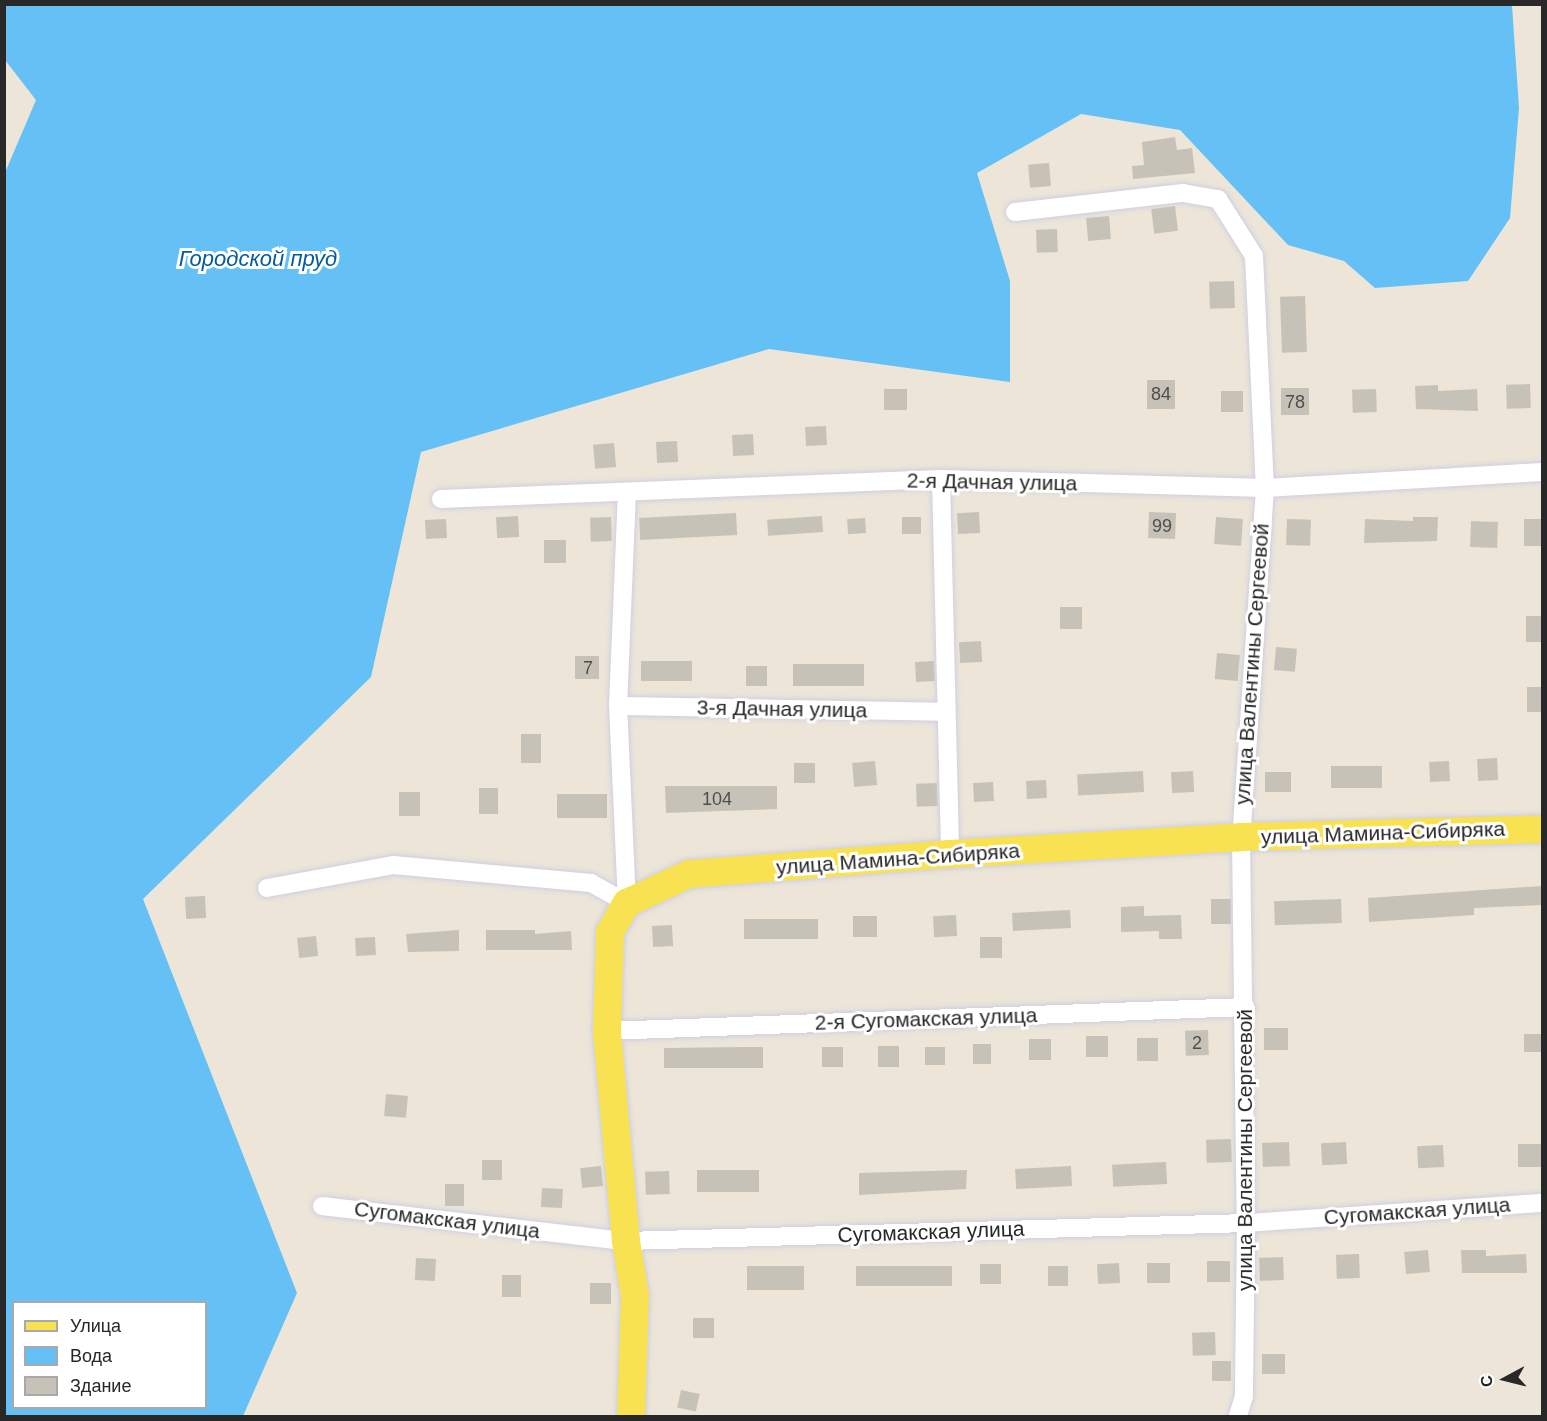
<!DOCTYPE html>
<meta charset="utf-8">
<style>
body{margin:0}
#map{position:relative;width:1547px;height:1421px;overflow:hidden;background:#ece5d8;font-family:Helvetica,sans-serif}
div>[style]{position:absolute}
.water>*{inset:0;background:#64c0f5}
.building>*{inset:0;background:#c7c2b8;transform-origin:0 0}
.roads{filter:drop-shadow(0 0 2px #cecfe2) drop-shadow(0 0 2px #cecfe2)}
.street>*{height:18px;margin:-9px;padding:0 9px;transform-origin:9px;border-radius:9px;background:#fff}
.primary>*{height:28px;margin:-14px;padding:0 14px;transform-origin:14px;border-radius:14px;background:#f8e251}
span{translate:-50% -50%;white-space:nowrap;text-align:center;line-height:1.15;-webkit-text-stroke:6px #fff;paint-order:stroke}
.number-label{font-size:18px;color:#504e4c}
.number-label span{-webkit-text-stroke-width:0}
.street-label{font-size:21px;color:#282828}
.water-label{font-size:22px;color:#065a9e;font-style:italic}
.frame{position:absolute;inset:0;border:6px solid #282828;pointer-events:none}
.legend{position:absolute;left:12px;top:1301px;width:195px;height:108px;box-sizing:border-box;background:#fff;border:2px solid #a9a9a9;margin:0;padding:8px 10px;list-style:none;font-size:18px;color:#282828}
.legend li{display:flex;align-items:center;gap:12px;height:30px}
.legend b{width:30px;border:2px solid #a9a9a9}
.north{position:absolute;left:1475px;top:1349px;width:60px;height:60px;-webkit-text-stroke:4px #fff;paint-order:stroke;rotate:263deg;font-size:16px;font-weight:700;line-height:24px;text-align:center;color:#282828}
.north::after{content:'';display:block;margin:auto;width:21px;height:27px;background:#282828;clip-path:polygon(50% 0,100% 100%,50% 72%,0 100%)}
</style>
<div id="map">
<div class="water">
<div style="clip-path:polygon(evenodd,5px 4px,1512px 5px,1519px 108px,1510px 218px,1468px 281px,1375px 288px,1344px 261px,1288px 245px,1180px 130px,1081px 114px,977px 173px,1010px 281px,1010px 382px,769px 349px,421px 452px,371px 677px,143px 899px,297px 1293px,243px 1416px,5px 1416px,4px 175px,36px 100px,5px 60px,5px 4px,14px 1302px,206px 1302px,206px 1408px,14px 1408px,14px 1302px)"></div>
</div>
<div class="building">
<div style="clip-path:polygon(1175px 137px,1177px 150px,1192px 148px,1195px 173px,1133px 179px,1132px 166px,1144px 165px,1142px 142px)"></div>
<div style="left:1049px;top:163px;width:23px;height:21px;rotate:85deg"></div>
<div style="left:1175px;top:206px;width:25px;height:24px;rotate:83deg"></div>
<div style="left:1109px;top:216px;width:23px;height:23px;rotate:85deg"></div>
<div style="left:1057px;top:229px;width:23px;height:21px;rotate:88deg"></div>
<div style="left:1234px;top:281px;width:27px;height:25px;rotate:88deg"></div>
<div style="left:1305px;top:296px;width:56px;height:25px;rotate:88deg"></div>
<div style="left:1147px;top:380px;width:28px;height:29px"></div>
<div style="left:1530px;top:384px;width:24px;height:24px;rotate:88deg"></div>
<div style="clip-path:polygon(1438px 385px,1438px 391px,1477px 389px,1478px 411px,1416px 409px,1415px 386px)"></div>
<div style="left:1281px;top:388px;width:28px;height:27px"></div>
<div style="left:907px;top:389px;width:21px;height:23px;rotate:90deg"></div>
<div style="left:1376px;top:389px;width:23px;height:24px;rotate:88deg"></div>
<div style="left:1221px;top:391px;width:22px;height:21px"></div>
<div style="left:826px;top:426px;width:19px;height:21px;rotate:87deg"></div>
<div style="left:753px;top:434px;width:21px;height:21px;rotate:87deg"></div>
<div style="left:677px;top:441px;width:21px;height:21px;rotate:87deg"></div>
<div style="left:614px;top:443px;width:24px;height:21px;rotate:85deg"></div>
<div style="left:979px;top:512px;width:21px;height:22px;rotate:87deg"></div>
<div style="left:1149px;top:512px;width:27px;height:26px;rotate:2deg"></div>
<div style="left:736px;top:513px;width:22px;height:97px;rotate:87deg"></div>
<div style="left:518px;top:516px;width:21px;height:22px;rotate:87deg"></div>
<div style="left:822px;top:516px;width:16px;height:55px;rotate:86deg"></div>
<div style="left:611px;top:517px;width:24px;height:21px;rotate:88deg"></div>
<div style="left:902px;top:517px;width:19px;height:17px"></div>
<div style="left:1216px;top:517px;width:27px;height:27px;rotate:4deg"></div>
<div style="clip-path:polygon(1413px 517px,1438px 517px,1437px 541px,1364px 543px,1365px 519px,1413px 521px)"></div>
<div style="left:865px;top:518px;width:15px;height:18px;rotate:86deg"></div>
<div style="left:446px;top:519px;width:19px;height:21px;rotate:87deg"></div>
<div style="left:1287px;top:519px;width:24px;height:26px;rotate:2deg"></div>
<div style="left:1542px;top:519px;width:27px;height:18px;rotate:90deg"></div>
<div style="left:1471px;top:521px;width:27px;height:26px;rotate:2deg"></div>
<div style="left:544px;top:540px;width:22px;height:23px"></div>
<div style="left:1060px;top:607px;width:22px;height:22px"></div>
<div style="left:1526px;top:616px;width:16px;height:26px"></div>
<div style="left:981px;top:641px;width:21px;height:22px;rotate:87deg"></div>
<div style="left:1276px;top:647px;width:21px;height:23px;rotate:5deg"></div>
<div style="left:1217px;top:653px;width:23px;height:26px;rotate:5deg"></div>
<div style="left:575px;top:656px;width:24px;height:23px"></div>
<div style="left:692px;top:661px;width:20px;height:51px;rotate:90deg"></div>
<div style="left:934px;top:661px;width:20px;height:19px;rotate:87deg"></div>
<div style="left:864px;top:664px;width:22px;height:71px;rotate:90deg"></div>
<div style="left:746px;top:666px;width:21px;height:20px"></div>
<div style="left:1527px;top:687px;width:15px;height:25px"></div>
<div style="left:541px;top:734px;width:29px;height:20px;rotate:90deg"></div>
<div style="left:1497px;top:758px;width:22px;height:20px;rotate:87deg"></div>
<div style="left:875px;top:761px;width:24px;height:23px;rotate:85deg"></div>
<div style="left:1449px;top:761px;width:20px;height:20px;rotate:87deg"></div>
<div style="left:794px;top:763px;width:21px;height:20px"></div>
<div style="left:1331px;top:766px;width:51px;height:22px"></div>
<div style="left:1143px;top:771px;width:21px;height:66px;rotate:87deg"></div>
<div style="left:1193px;top:771px;width:21px;height:22px;rotate:87deg"></div>
<div style="left:1265px;top:772px;width:26px;height:20px"></div>
<div style="left:1046px;top:780px;width:18px;height:20px;rotate:87deg"></div>
<div style="left:993px;top:782px;width:19px;height:20px;rotate:87deg"></div>
<div style="left:937px;top:783px;width:23px;height:21px;rotate:88deg"></div>
<div style="clip-path:polygon(665px 786px,777px 786px,777px 809px,666px 813px)"></div>
<div style="left:479px;top:788px;width:19px;height:26px"></div>
<div style="left:399px;top:792px;width:21px;height:24px"></div>
<div style="left:607px;top:794px;width:24px;height:50px;rotate:90deg"></div>
<div style="clip-path:polygon(1542px 886px,1542px 905px,1474px 908px,1474px 915px,1369px 922px,1368px 898px)"></div>
<div style="left:205px;top:896px;width:22px;height:20px;rotate:87deg"></div>
<div style="left:1231px;top:899px;width:25px;height:20px;rotate:90deg"></div>
<div style="left:1341px;top:899px;width:24px;height:67px;rotate:88deg"></div>
<div style="clip-path:polygon(1144px 906px,1144px 916px,1181px 915px,1182px 939px,1159px 939px,1159px 931px,1121px 932px,1121px 907px)"></div>
<div style="left:1070px;top:910px;width:18px;height:58px;rotate:87deg"></div>
<div style="left:956px;top:915px;width:21px;height:23px;rotate:87deg"></div>
<div style="left:877px;top:916px;width:21px;height:24px;rotate:90deg"></div>
<div style="left:818px;top:919px;width:20px;height:74px;rotate:90deg"></div>
<div style="left:672px;top:925px;width:21px;height:20px;rotate:87deg"></div>
<div style="clip-path:polygon(459px 930px,459px 951px,408px 952px,406px 934px)"></div>
<div style="clip-path:polygon(486px 930px,535px 930px,535px 934px,571px 931px,572px 950px,486px 950px)"></div>
<div style="left:316px;top:936px;width:20px;height:19px;rotate:84deg"></div>
<div style="left:375px;top:937px;width:18px;height:20px;rotate:87deg"></div>
<div style="left:980px;top:937px;width:22px;height:21px"></div>
<div style="left:1288px;top:1028px;width:22px;height:24px;rotate:90deg"></div>
<div style="left:1208px;top:1030px;width:25px;height:23px;rotate:88deg"></div>
<div style="left:1542px;top:1034px;width:18px;height:18px;rotate:90deg"></div>
<div style="left:1086px;top:1036px;width:22px;height:21px"></div>
<div style="left:1137px;top:1038px;width:21px;height:23px"></div>
<div style="left:1051px;top:1039px;width:21px;height:22px;rotate:90deg"></div>
<div style="left:973px;top:1044px;width:18px;height:20px"></div>
<div style="left:878px;top:1046px;width:21px;height:21px"></div>
<div style="clip-path:polygon(745px 1047px,763px 1047px,763px 1068px,664px 1068px,664px 1048px)"></div>
<div style="left:822px;top:1047px;width:21px;height:20px"></div>
<div style="left:925px;top:1047px;width:20px;height:18px"></div>
<div style="left:386px;top:1094px;width:22px;height:22px;rotate:5deg"></div>
<div style="left:1231px;top:1139px;width:23px;height:25px;rotate:88deg"></div>
<div style="left:1289px;top:1142px;width:24px;height:27px;rotate:88deg"></div>
<div style="left:1346px;top:1142px;width:22px;height:25px;rotate:87deg"></div>
<div style="left:1542px;top:1144px;width:23px;height:24px;rotate:90deg"></div>
<div style="left:1443px;top:1145px;width:22px;height:26px;rotate:87deg"></div>
<div style="left:482px;top:1160px;width:20px;height:20px"></div>
<div style="left:1166px;top:1162px;width:22px;height:54px;rotate:87deg"></div>
<div style="left:601px;top:1166px;width:20px;height:21px;rotate:84deg"></div>
<div style="left:1071px;top:1166px;width:20px;height:56px;rotate:87deg"></div>
<div style="left:759px;top:1170px;width:22px;height:62px;rotate:90deg"></div>
<div style="clip-path:polygon(967px 1170px,966px 1189px,859px 1195px,859px 1173px)"></div>
<div style="left:669px;top:1171px;width:23px;height:24px;rotate:88deg"></div>
<div style="left:445px;top:1184px;width:19px;height:22px"></div>
<div style="left:542px;top:1188px;width:21px;height:19px;rotate:3deg"></div>
<div style="left:1428px;top:1250px;width:22px;height:24px;rotate:85deg"></div>
<div style="clip-path:polygon(1461px 1250px,1486px 1250px,1486px 1256px,1526px 1254px,1527px 1273px,1462px 1273px)"></div>
<div style="left:1359px;top:1254px;width:24px;height:23px;rotate:88deg"></div>
<div style="left:1283px;top:1257px;width:23px;height:24px;rotate:88deg"></div>
<div style="left:416px;top:1258px;width:20px;height:22px;rotate:3deg"></div>
<div style="left:1207px;top:1261px;width:23px;height:21px"></div>
<div style="left:1119px;top:1263px;width:20px;height:22px;rotate:87deg"></div>
<div style="left:1147px;top:1263px;width:23px;height:20px"></div>
<div style="left:1001px;top:1264px;width:20px;height:21px;rotate:90deg"></div>
<div style="left:747px;top:1266px;width:57px;height:24px"></div>
<div style="left:856px;top:1266px;width:96px;height:20px"></div>
<div style="left:1048px;top:1266px;width:20px;height:20px"></div>
<div style="left:521px;top:1275px;width:22px;height:19px;rotate:90deg"></div>
<div style="left:611px;top:1283px;width:21px;height:21px;rotate:90deg"></div>
<div style="left:693px;top:1318px;width:21px;height:20px"></div>
<div style="left:1215px;top:1332px;width:23px;height:23px;rotate:88deg"></div>
<div style="left:1262px;top:1354px;width:23px;height:20px"></div>
<div style="left:1231px;top:1361px;width:20px;height:19px;rotate:90deg"></div>
<div style="left:681px;top:1390px;width:19px;height:18px;rotate:12deg"></div>
</div>
<div class="roads">
<div class="street">
<div style="left:1015px;top:212px;width:169px;rotate:-6.5deg"></div>
<div style="left:1183px;top:193px;width:36px;rotate:10deg"></div>
<div style="left:1218px;top:199px;width:67px;rotate:57.7deg"></div>
<div style="left:1254px;top:256px;width:232px;rotate:87.3deg"></div>
<div style="left:1265px;top:488px;width:350px;rotate:93.9deg"></div>
<div style="left:1241px;top:837px;width:386px;rotate:89.3deg"></div>
<div style="left:1246px;top:1223px;width:173px;rotate:90.7deg"></div>
<div style="left:1244px;top:1396px;width:21px;rotate:107deg"></div>
<div style="left:941px;top:479px;width:375px;rotate:88.6deg"></div>
<div style="left:441px;top:499px;width:500px;rotate:-2.29deg"></div>
<div style="left:941px;top:479px;width:324px;rotate:1.6deg"></div>
<div style="left:1265px;top:488px;width:277px;rotate:-3.3deg"></div>
<div style="left:618px;top:706px;width:328px;rotate:1deg"></div>
<div style="left:267px;top:888px;width:128px;rotate:-10.3deg"></div>
<div style="left:393px;top:865px;width:199px;rotate:5.2deg"></div>
<div style="left:591px;top:883px;width:41px;rotate:29.1deg"></div>
<div style="left:627px;top:903px;width:197px;rotate:-92.6deg"></div>
<div style="left:618px;top:706px;width:214px;rotate:-87.6deg"></div>
<div style="left:607px;top:1031px;width:639px;rotate:-2.15deg"></div>
<div style="left:322px;top:1206px;width:306px;rotate:6.6deg"></div>
<div style="left:626px;top:1241px;width:620px;rotate:-1.66deg"></div>
<div style="left:1246px;top:1223px;width:297px;rotate:-3.9deg"></div>
</div>
<div class="primary">
<div style="left:631px;top:1416px;width:120px;rotate:-88.1deg"></div>
<div style="left:635px;top:1296px;width:56px;rotate:-99.3deg"></div>
<div style="left:626px;top:1241px;width:211px;rotate:-95.2deg"></div>
<div style="left:607px;top:1031px;width:99px;rotate:-88.3deg"></div>
<div style="left:610px;top:932px;width:34px;rotate:-60deg"></div>
<div style="left:627px;top:903px;width:68px;rotate:-25.1deg"></div>
<div style="left:689px;top:874px;width:262px;rotate:-4.4deg"></div>
<div style="left:950px;top:854px;width:291px;rotate:-3.3deg"></div>
<div style="left:1241px;top:837px;width:301px;rotate:-1.5deg"></div>
</div>
</div>
<div class="number-label">
<span style="left:1161px;top:394px">84</span>
<span style="left:1295px;top:402px">78</span>
<span style="left:1162px;top:526px">99</span>
<span style="left:588px;top:668px">7</span>
<span style="left:717px;top:799px">104</span>
<span style="left:1197px;top:1043px">2</span>
</div>
<div class="street-label">
<span style="left:992px;top:482px;rotate:1deg">2-я Дачная улица</span>
<span style="left:1252px;top:664px;rotate:-86deg">улица Валентины Сергеевой</span>
<span style="left:782px;top:709px;rotate:1deg">3-я Дачная улица</span>
<span style="left:1383px;top:833px;rotate:-2deg">улица Мамина-Сибиряка</span>
<span style="left:898px;top:859px;rotate:-4deg">улица Мамина-Сибиряка</span>
<span style="left:926px;top:1019px;rotate:-2deg">2-я Сугомакская улица</span>
<span style="left:1245px;top:1150px;rotate:-90deg">улица Валентины Сергеевой</span>
<span style="left:1417px;top:1211px;rotate:-4deg">Сугомакская улица</span>
<span style="left:447px;top:1220px;rotate:7deg">Сугомакская улица</span>
<span style="left:931px;top:1232px;rotate:-2deg">Сугомакская улица</span>
</div>
<div class="water-label">
<span style="left:258px;top:259px">Городской пруд</span>
</div>
<div class="frame"></div>
<ul class="legend">
<li><b style="height:8px;background:#f8e251"></b>Улица</li>
<li><b style="height:16px;background:#64c0f5"></b>Вода</li>
<li><b style="height:16px;background:#c7c2b8"></b>Здание</li>
</ul>
<div class="north">С</div>
</div>
